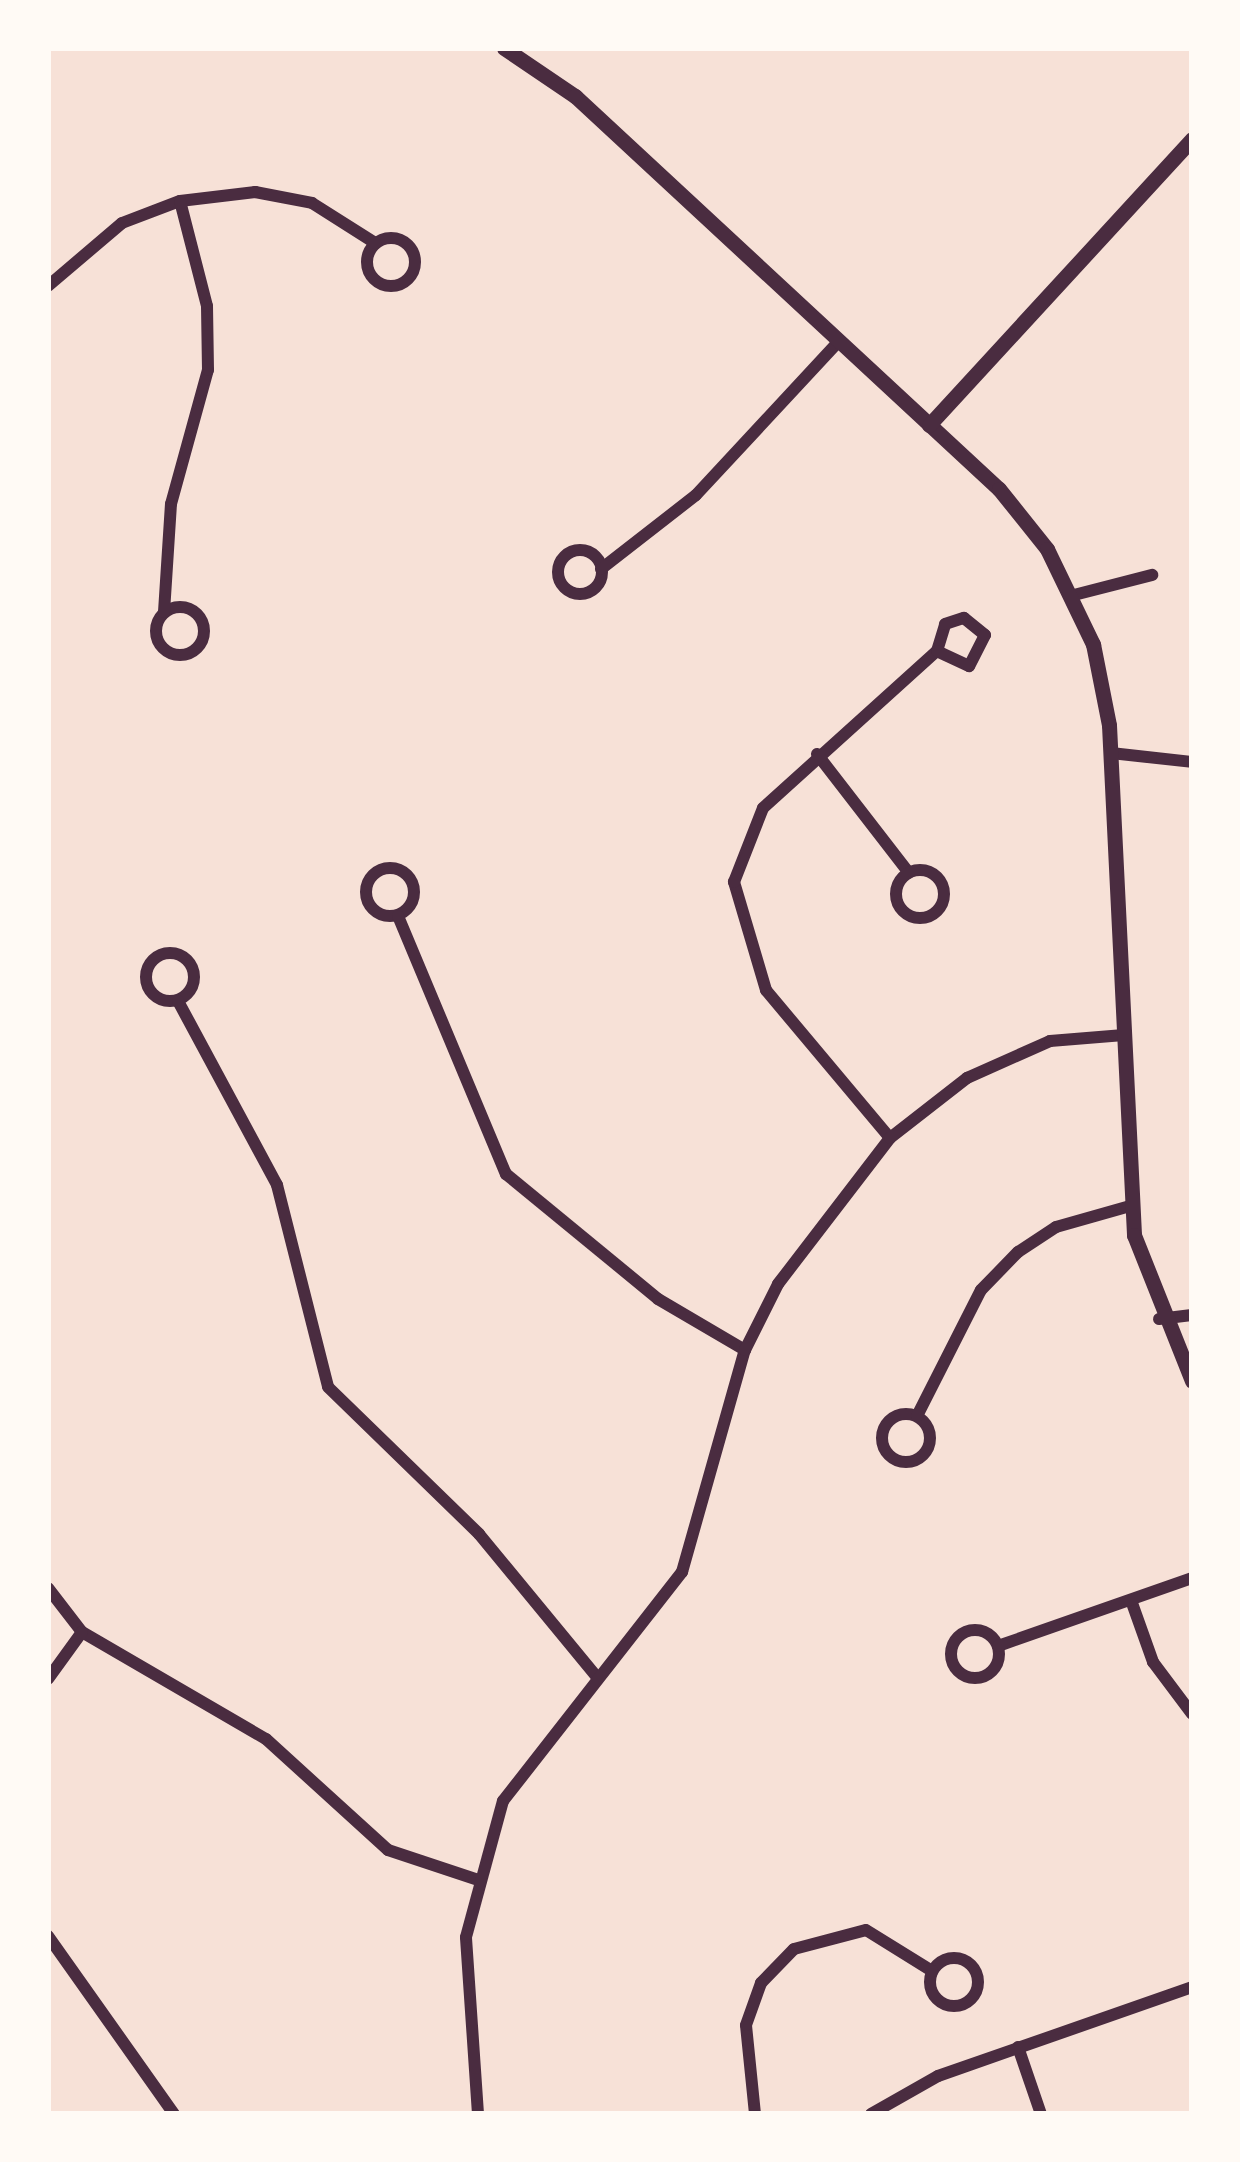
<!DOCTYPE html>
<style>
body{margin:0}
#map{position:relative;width:1240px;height:2162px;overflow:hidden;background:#f7e1d7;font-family:Arial,sans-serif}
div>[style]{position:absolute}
.minor>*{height:12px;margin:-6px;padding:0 6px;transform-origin:6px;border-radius:6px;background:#4a2c40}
.minor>.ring{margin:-6px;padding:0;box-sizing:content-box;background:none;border:12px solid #4a2c40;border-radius:50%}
.tertiary>*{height:15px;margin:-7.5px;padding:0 7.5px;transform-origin:7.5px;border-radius:7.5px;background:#4a2c40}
span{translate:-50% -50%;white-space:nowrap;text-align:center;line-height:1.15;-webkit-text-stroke:9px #fffaf5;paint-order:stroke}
.frame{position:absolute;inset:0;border:51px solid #fffaf5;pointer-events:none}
</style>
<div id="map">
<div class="minor">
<div class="ring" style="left:367px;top:238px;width:36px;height:36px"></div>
<div style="left:48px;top:286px;width:97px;rotate:-40.4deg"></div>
<div style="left:122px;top:223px;width:62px;rotate:-20.8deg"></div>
<div style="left:180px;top:201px;width:76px;rotate:-6.8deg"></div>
<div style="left:255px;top:192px;width:58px;rotate:10.9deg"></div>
<div style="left:312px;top:203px;width:75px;rotate:32.4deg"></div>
<div class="ring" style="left:558px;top:550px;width:32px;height:32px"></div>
<div style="left:601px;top:569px;width:120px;rotate:-37.9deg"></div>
<div style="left:696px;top:495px;width:210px;rotate:-47.1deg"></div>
<div style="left:1070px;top:596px;width:85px;rotate:-14.4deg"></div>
<div class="ring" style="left:156px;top:607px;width:36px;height:36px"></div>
<div style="left:164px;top:612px;width:108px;rotate:-86.3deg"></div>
<div style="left:171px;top:504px;width:139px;rotate:-74.6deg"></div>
<div style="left:208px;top:370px;width:64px;rotate:-90.9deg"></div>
<div style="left:207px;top:306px;width:108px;rotate:-104.4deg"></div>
<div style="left:1111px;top:753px;width:81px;rotate:6.3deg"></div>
<div style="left:817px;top:754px;width:150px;rotate:52.3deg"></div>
<div class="ring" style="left:366px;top:868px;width:36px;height:36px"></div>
<div class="ring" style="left:896px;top:870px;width:36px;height:36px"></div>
<div style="left:398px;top:916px;width:280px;rotate:67.3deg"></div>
<div style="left:506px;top:1174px;width:197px;rotate:39.4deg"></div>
<div style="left:658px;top:1299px;width:101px;rotate:30.4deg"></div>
<div class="ring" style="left:146px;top:953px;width:36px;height:36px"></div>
<div style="left:178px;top:1001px;width:209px;rotate:61.7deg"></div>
<div style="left:277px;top:1185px;width:208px;rotate:75.8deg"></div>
<div style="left:328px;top:1387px;width:211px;rotate:44.2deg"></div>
<div style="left:479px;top:1534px;width:185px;rotate:50.5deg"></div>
<div style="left:890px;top:1138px;width:193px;rotate:-130deg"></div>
<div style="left:766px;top:990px;width:113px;rotate:-106.5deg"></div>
<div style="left:734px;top:882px;width:79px;rotate:-68.6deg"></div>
<div style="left:763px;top:808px;width:234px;rotate:-42.1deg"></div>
<div style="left:937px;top:651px;width:28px;rotate:-73deg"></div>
<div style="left:945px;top:624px;width:20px;rotate:-18deg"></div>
<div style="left:964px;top:618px;width:27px;rotate:39deg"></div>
<div style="left:985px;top:635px;width:35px;rotate:117deg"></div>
<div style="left:969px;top:666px;width:35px;rotate:-155deg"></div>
<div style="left:1159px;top:1319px;width:33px;rotate:-7deg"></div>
<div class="ring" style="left:882px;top:1414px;width:36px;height:36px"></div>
<div style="left:917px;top:1416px;width:141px;rotate:-63.1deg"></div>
<div style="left:981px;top:1290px;width:53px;rotate:-45.8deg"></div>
<div style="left:1018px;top:1252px;width:45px;rotate:-33.3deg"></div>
<div style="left:1056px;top:1227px;width:77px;rotate:-15.8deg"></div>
<div style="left:48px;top:1588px;width:56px;rotate:52.3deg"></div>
<div style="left:82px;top:1632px;width:213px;rotate:30.2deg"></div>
<div style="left:266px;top:1739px;width:165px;rotate:42.3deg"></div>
<div style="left:388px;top:1850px;width:92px;rotate:18.4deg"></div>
<div style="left:1132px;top:1603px;width:63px;rotate:70.4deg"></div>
<div style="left:1153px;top:1662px;width:65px;rotate:53.1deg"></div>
<div class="ring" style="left:951px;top:1630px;width:36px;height:36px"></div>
<div style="left:998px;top:1646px;width:206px;rotate:-19.3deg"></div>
<div style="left:48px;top:1679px;width:58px;rotate:-54.1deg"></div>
<div style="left:48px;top:1936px;width:218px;rotate:54.7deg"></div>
<div class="ring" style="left:930px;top:1958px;width:36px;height:36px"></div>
<div style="left:1018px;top:2047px;width:71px;rotate:71.1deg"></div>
<div style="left:478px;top:2114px;width:177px;rotate:-93.9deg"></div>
<div style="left:466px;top:1937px;width:141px;rotate:-74.8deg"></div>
<div style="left:503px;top:1801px;width:291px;rotate:-52deg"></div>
<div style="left:682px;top:1572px;width:231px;rotate:-74.2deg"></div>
<div style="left:745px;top:1350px;width:74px;rotate:-63.4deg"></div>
<div style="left:778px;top:1284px;width:184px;rotate:-52.5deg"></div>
<div style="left:890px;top:1138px;width:98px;rotate:-37.9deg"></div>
<div style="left:967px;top:1078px;width:91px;rotate:-24deg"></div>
<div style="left:1050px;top:1041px;width:74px;rotate:-4.6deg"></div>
<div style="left:755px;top:2114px;width:89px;rotate:-95.8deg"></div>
<div style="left:746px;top:2025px;width:45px;rotate:-70.3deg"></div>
<div style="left:761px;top:1983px;width:47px;rotate:-45.9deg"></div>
<div style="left:794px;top:1949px;width:74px;rotate:-14.8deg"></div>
<div style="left:866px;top:1930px;width:78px;rotate:31.8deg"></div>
<div style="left:871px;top:2114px;width:77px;rotate:-29.6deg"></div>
<div style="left:938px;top:2076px;width:269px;rotate:-19.3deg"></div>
</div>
<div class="tertiary">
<div style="left:504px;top:48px;width:86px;rotate:34.1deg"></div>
<div style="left:575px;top:96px;width:578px;rotate:42.83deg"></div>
<div style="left:999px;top:489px;width:77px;rotate:51.3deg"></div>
<div style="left:1047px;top:549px;width:106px;rotate:64.2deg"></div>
<div style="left:1093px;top:644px;width:83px;rotate:78.8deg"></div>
<div style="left:1109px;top:725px;width:511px;rotate:87.19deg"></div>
<div style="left:1134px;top:1235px;width:157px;rotate:68.3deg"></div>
<div style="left:929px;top:425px;width:389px;rotate:-47.4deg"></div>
</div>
<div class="frame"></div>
</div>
